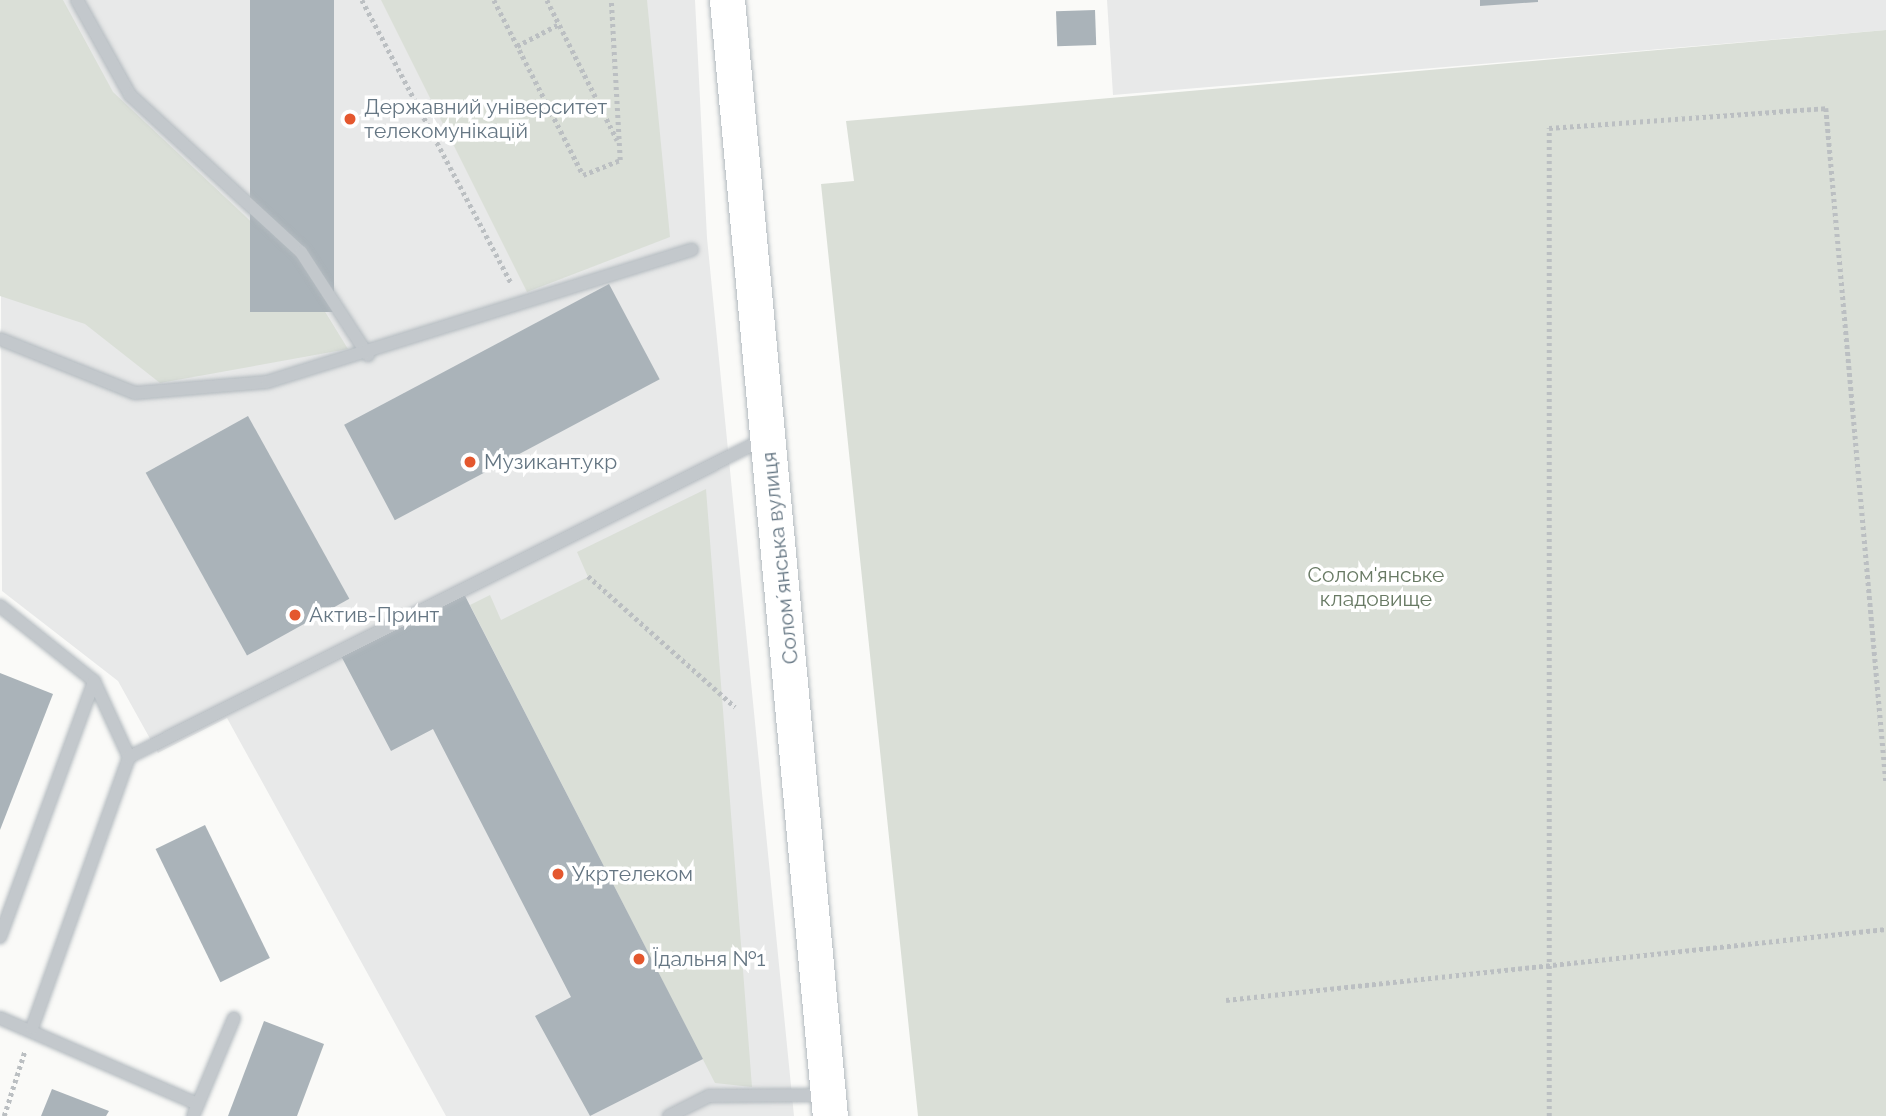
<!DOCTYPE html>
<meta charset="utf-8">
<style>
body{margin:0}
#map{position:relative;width:1886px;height:1116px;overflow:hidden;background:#fafaf8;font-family:Raleway,sans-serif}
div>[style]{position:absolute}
.built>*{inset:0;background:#e8e9e9}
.green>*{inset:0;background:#dadfd7}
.building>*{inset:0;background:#aab3b9;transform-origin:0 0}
.path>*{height:4.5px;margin-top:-2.25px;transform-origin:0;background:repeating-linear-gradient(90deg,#bbbfc2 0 3.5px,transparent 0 7px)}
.roads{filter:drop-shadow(0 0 2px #b3babf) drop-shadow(0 0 2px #b3babf)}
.service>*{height:12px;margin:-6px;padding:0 6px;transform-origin:6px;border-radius:6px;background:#c3c8cc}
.secondary>*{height:35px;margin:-17.5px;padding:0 17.5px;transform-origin:17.5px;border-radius:17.5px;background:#fff}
.dots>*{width:19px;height:19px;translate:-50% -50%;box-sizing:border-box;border:4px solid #fff;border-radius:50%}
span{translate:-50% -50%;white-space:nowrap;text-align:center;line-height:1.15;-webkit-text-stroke:7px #fff;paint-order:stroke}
.poi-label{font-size:21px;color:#657683}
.left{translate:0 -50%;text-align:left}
.street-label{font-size:21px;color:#657683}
.park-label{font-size:21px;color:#687a64}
</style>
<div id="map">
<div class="built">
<div style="clip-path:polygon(0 0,695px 0,707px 238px,794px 1116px,446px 1116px,227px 718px,158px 753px,118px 681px,2px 591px)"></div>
<div style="clip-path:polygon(1107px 0,1886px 0,1886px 30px,1113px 95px)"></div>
</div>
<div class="green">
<div style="clip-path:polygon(0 0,63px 0,113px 92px,295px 263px,348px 349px,160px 383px,85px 324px,0 296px)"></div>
<div style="clip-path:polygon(381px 0,647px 0,670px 237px,527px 292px)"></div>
<div style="clip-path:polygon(1886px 30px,1886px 1116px,918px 1116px,821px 184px,854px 181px,846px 121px)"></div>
<div style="clip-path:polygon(706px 489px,752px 1087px,715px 1083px,470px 605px,490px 595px,501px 620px,588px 577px,577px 552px)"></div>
</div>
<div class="building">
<div style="left:250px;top:0;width:84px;height:312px"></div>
<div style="clip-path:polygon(1480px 0,1538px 0,1538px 2px,1480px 6px)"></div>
<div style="left:1095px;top:10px;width:35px;height:39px;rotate:88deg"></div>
<div style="left:609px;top:284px;width:108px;height:300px;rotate:62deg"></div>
<div style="left:248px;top:416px;width:209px;height:117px;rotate:61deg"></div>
<div style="clip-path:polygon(463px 592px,703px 1059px,590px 1116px,535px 1016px,571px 997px,433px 729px,391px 751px,340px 654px)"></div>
<div style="clip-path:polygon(0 673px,53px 694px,0 830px)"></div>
<div style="left:205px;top:825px;width:148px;height:55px;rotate:64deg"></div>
<div style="clip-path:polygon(264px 1021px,324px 1044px,297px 1116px,228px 1116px)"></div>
<div style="clip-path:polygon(52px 1089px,109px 1111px,106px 1116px,41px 1116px)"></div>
</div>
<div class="path">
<div style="left:362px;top:0;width:321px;rotate:62.2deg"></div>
<div style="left:494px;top:0;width:196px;rotate:63deg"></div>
<div style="left:583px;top:175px;width:40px;rotate:-22deg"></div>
<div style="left:620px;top:160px;width:160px;rotate:-93.2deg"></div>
<div style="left:547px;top:0;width:157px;rotate:63.4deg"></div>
<div style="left:517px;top:46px;width:47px;rotate:-27.6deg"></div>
<div style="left:588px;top:576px;width:197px;rotate:41.7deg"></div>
<div style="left:1226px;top:1000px;width:664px;rotate:-6.14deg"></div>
<div style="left:4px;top:1116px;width:69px;rotate:-72.3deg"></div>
<div style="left:1549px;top:1116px;width:988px;rotate:-90deg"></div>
<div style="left:1549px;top:128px;width:278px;rotate:-4.1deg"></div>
<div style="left:1826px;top:108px;width:677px;rotate:84.91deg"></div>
</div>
<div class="roads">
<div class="service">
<div style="left:77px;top:0;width:109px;rotate:60.8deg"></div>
<div style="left:130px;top:95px;width:232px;rotate:42.6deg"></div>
<div style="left:301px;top:252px;width:123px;rotate:57deg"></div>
<div style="left:0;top:339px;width:145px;rotate:21.8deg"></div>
<div style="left:135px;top:393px;width:132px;rotate:-4.8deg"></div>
<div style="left:267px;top:382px;width:445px;rotate:-17.3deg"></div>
<div style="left:0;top:606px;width:120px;rotate:38.6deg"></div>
<div style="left:94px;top:681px;width:84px;rotate:65.3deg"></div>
<div style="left:0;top:937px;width:273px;rotate:-69.8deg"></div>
<div style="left:0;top:1018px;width:216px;rotate:23.5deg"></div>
<div style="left:32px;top:1028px;width:288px;rotate:-70.3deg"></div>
<div style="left:129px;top:757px;width:710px;rotate:-26.6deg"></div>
<div style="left:193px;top:1116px;width:106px;rotate:-67.3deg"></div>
<div style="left:669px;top:1116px;width:45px;rotate:-26.6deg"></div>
<div style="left:709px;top:1096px;width:116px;rotate:-0.5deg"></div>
</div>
<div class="secondary">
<div style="left:727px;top:0;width:1121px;rotate:84.73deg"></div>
</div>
</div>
<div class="dots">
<div style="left:350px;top:119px;background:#e4572e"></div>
<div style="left:470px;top:462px;background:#e4572e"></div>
<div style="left:295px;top:615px;background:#e4572e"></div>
<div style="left:558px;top:874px;background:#e4572e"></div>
<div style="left:639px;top:959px;background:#e4572e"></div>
</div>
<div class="poi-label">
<span class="left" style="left:364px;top:119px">Державний університет<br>телекомунікацій</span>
<span class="left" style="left:484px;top:462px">Музикант.укр</span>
<span class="left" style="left:309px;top:615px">Актив-Принт</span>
<span class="left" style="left:572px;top:874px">Укртелеком</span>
<span class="left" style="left:653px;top:959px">Їдальня №1</span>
</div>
<div class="street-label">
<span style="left:780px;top:558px;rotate:-96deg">Соломʼянська вулиця</span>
</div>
<div class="park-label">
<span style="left:1376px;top:587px">Солом'янське<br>кладовище</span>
</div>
</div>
